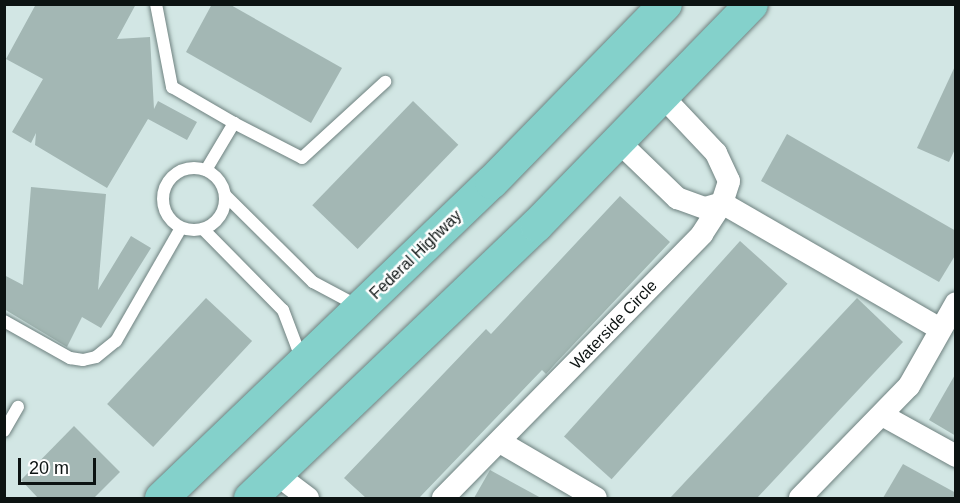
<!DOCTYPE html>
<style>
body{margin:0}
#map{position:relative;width:960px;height:503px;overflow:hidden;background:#d2e6e4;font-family:Arial,sans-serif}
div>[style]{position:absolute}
.building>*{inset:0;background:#a3b7b4;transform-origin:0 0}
.roads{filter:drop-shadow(0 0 2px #6e817f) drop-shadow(0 0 2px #6e817f)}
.lane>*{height:12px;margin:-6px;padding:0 6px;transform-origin:6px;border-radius:6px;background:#fff}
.lane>.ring{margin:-6px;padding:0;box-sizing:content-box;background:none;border:12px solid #fff;border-radius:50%}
.street>*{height:22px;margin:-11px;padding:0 11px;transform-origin:11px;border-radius:11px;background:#fff}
.primary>*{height:33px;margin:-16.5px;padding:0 16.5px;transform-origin:16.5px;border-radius:16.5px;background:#84d1cb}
span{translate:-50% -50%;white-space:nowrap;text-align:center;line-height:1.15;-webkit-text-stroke:5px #fff;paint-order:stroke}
.street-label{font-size:16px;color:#0c1312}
.frame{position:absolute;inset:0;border:6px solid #0c1312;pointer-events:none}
.scale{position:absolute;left:18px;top:458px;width:78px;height:27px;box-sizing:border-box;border:3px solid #0c1312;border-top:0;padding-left:8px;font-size:18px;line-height:21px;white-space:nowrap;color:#0c1312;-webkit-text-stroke:4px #fff;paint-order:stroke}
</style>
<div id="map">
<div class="building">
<div style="clip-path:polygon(36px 4px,136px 4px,117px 39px,150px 37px,154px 109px,158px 101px,197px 122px,187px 140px,148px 119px,107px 188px,35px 145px,36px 133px,31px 143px,12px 132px,43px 79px,6px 59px)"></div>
<div style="clip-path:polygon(212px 4px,229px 4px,342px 68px,311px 123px,186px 52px)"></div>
<div style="clip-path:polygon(956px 64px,956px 147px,949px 162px,917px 148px)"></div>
<div style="left:413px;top:101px;width:63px;height:145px;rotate:44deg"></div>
<div style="clip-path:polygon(787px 134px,956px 231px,956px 254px,939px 282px,761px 181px)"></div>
<div style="clip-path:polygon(31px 187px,106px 194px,98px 290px,131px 236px,151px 248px,101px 328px,82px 317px,67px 347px,4px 309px,4px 275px,23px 285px)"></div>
<div style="clip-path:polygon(620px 196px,670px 242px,555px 364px,546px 374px,542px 370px,419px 498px,366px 498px,344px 478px,486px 329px,491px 334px)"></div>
<div style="left:740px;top:241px;width:64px;height:263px;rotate:42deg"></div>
<div style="left:206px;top:298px;width:63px;height:145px;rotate:43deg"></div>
<div style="clip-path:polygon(857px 298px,903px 342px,757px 498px,670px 498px)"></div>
<div style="clip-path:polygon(956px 373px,956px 436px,929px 420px)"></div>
<div style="clip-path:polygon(74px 426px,120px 472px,94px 498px,38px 498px,21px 480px)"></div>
<div style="clip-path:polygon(903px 464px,956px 493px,956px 498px,883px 498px)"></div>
<div style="clip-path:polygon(490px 470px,541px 498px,474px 498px)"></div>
</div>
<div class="roads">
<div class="lane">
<div style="left:156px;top:4px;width:85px;rotate:79.1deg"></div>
<div style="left:172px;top:87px;width:72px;rotate:30.1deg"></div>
<div class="ring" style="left:163px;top:168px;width:50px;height:50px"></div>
<div style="left:206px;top:170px;width:55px;rotate:-59.2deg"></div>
<div style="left:234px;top:123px;width:76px;rotate:27.2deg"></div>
<div style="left:302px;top:158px;width:113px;rotate:-42.5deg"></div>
<div style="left:225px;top:195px;width:124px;rotate:44.7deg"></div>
<div style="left:313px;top:282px;width:51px;rotate:28.1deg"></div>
<div style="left:203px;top:229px;width:114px;rotate:45.4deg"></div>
<div style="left:283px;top:310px;width:53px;rotate:69.2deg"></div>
<div style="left:4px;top:321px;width:76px;rotate:29.3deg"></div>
<div style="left:70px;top:358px;width:13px;rotate:9deg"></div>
<div style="left:83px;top:360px;width:13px;rotate:-13deg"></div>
<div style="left:96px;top:357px;width:26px;rotate:-39deg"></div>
<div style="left:116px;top:341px;width:130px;rotate:-60.1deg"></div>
<div style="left:4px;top:431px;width:28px;rotate:-60deg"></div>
</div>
<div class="street">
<div style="left:619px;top:142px;width:81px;rotate:44deg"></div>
<div style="left:677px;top:198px;width:30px;rotate:20deg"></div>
<div style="left:705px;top:208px;width:18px;rotate:-16deg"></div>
<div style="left:722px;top:203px;width:252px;rotate:30deg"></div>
<div style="left:882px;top:415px;width:85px;rotate:29deg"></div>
<div style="left:500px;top:442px;width:111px;rotate:30.3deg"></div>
<div style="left:276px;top:474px;width:40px;rotate:37deg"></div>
<div style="left:443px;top:498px;width:370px;rotate:-45.5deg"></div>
<div style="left:702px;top:234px;width:37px;rotate:-57deg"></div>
<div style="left:722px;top:203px;width:23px;rotate:-72deg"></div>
<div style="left:729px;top:181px;width:31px;rotate:-115deg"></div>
<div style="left:716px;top:153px;width:77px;rotate:-133.4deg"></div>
<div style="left:800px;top:498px;width:156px;rotate:-45.8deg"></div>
<div style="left:909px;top:386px;width:95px;rotate:-60.5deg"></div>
</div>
<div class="primary">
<div style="left:161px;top:498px;width:457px;rotate:-43.8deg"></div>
<div style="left:491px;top:182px;width:249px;rotate:-45.7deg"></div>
<div style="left:250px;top:498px;width:395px;rotate:-43.7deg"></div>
<div style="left:536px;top:225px;width:308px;rotate:-45.8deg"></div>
</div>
</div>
<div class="street-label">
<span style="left:416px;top:255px;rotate:-44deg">Federal Highway</span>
<span style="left:614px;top:325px;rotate:-46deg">Waterside Circle</span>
</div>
<div class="frame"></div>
<div class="scale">20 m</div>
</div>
